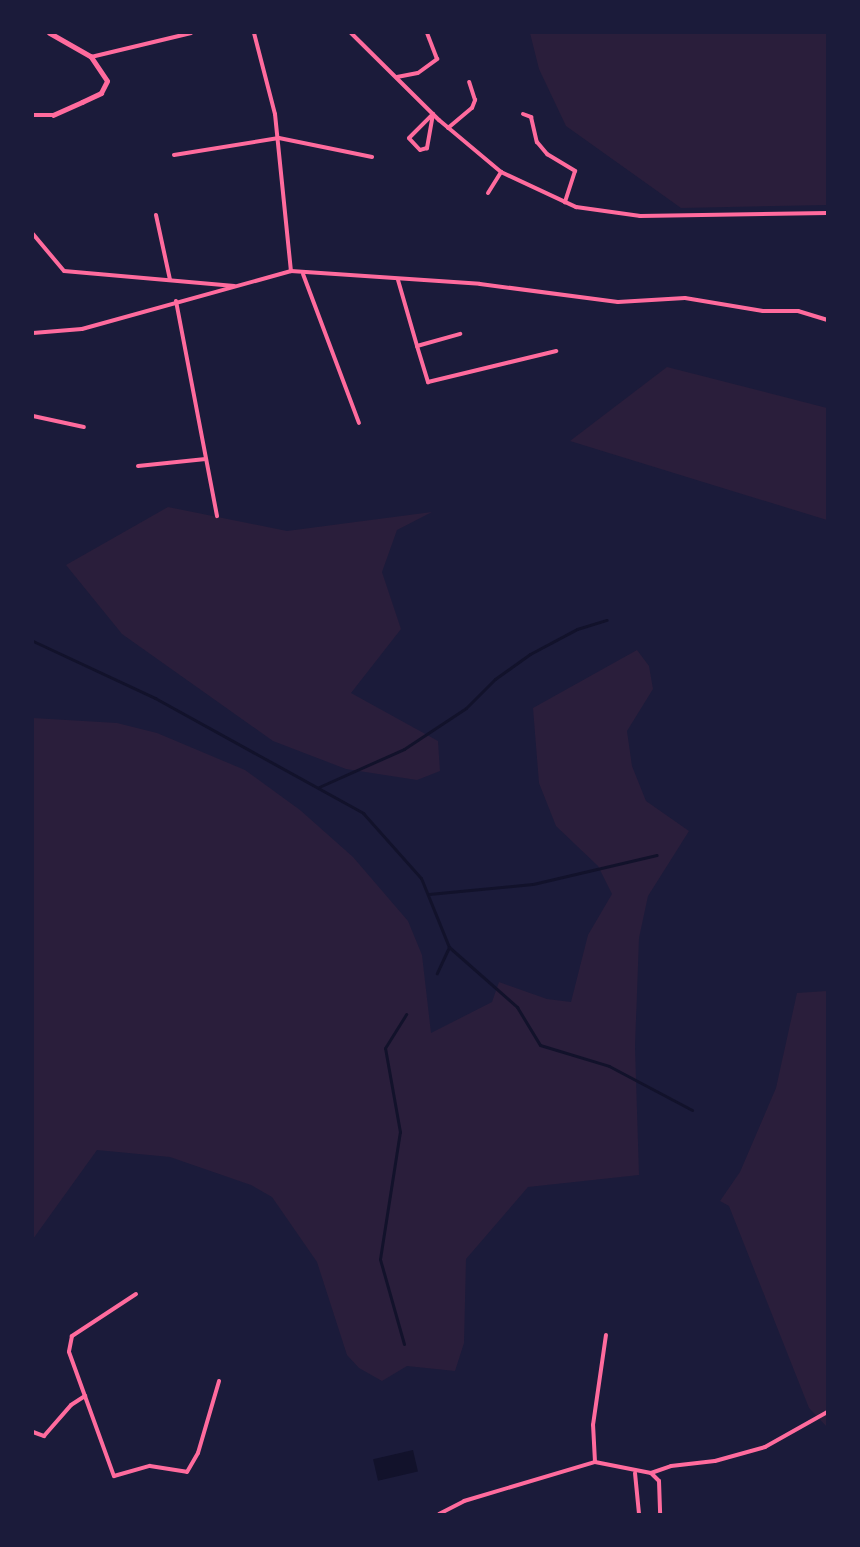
<!DOCTYPE html>
<style>
body{margin:0}
#map{position:relative;width:860px;height:1547px;overflow:hidden;background:#1b1b3a;font-family:"Asap Condensed",sans-serif}
div>[style]{position:absolute}
.green>*{inset:0;background:#2a1e3b}
.water>*{inset:0;background:#12122b;transform-origin:0 0}
.stream>*{height:3px;margin:-1.5px;padding:0 1.5px;transform-origin:1.5px;border-radius:1.5px;background:#12122b}
.minor>*{height:4px;margin:-2px;padding:0 2px;transform-origin:2px;border-radius:2px;background:#ff6b9d}
.tertiary>*{height:4.5px;margin:-2.25px;padding:0 2.25px;transform-origin:2.25px;border-radius:2.25px;background:#ff6b9d}
span{translate:-50% -50%;white-space:nowrap;text-align:center;line-height:1.15;-webkit-text-stroke:4.5px #1b1b3a;paint-order:stroke}
.frame{position:absolute;inset:0;border:34px solid #1b1b3a;pointer-events:none}
</style>
<div id="map">
<div class="green">
<div style="clip-path:polygon(530px 33px,827px 33px,827px 205px,681px 208px,566px 126px,539px 69px)"></div>
<div style="clip-path:polygon(667px 367px,827px 408px,827px 520px,570px 441px)"></div>
<div style="clip-path:polygon(168px 507px,287px 531px,432px 512px,397px 530px,382px 572px,401px 629px,351px 693px,438px 741px,440px 771px,417px 780px,346px 769px,273px 741px,122px 634px,66px 565px)"></div>
<div style="clip-path:polygon(637px 650px,649px 666px,653px 689px,627px 731px,632px 766px,646px 801px,689px 831px,648px 896px,639px 938px,635px 1047px,639px 1175px,528px 1187px,466px 1259px,464px 1343px,455px 1371px,407px 1366px,382px 1381px,359px 1368px,347px 1355px,317px 1262px,272px 1197px,251px 1185px,170px 1157px,97px 1150px,33px 1239px,33px 718px,117px 723px,157px 733px,245px 770px,300px 810px,353px 857px,408px 921px,422px 955px,431px 1033px,492px 1002px,499px 982px,547px 999px,571px 1002px,588px 935px,612px 894px,598px 866px,556px 826px,539px 783px,533px 708px)"></div>
<div style="clip-path:polygon(827px 991px,827px 1427px,809px 1408px,729px 1206px,720px 1201px,740px 1172px,776px 1088px,797px 993px)"></div>
</div>
<div class="water">
<div style="left:413px;top:1450px;width:22px;height:41px;rotate:77deg"></div>
</div>
<div class="stream">
<div style="left:33px;top:641px;width:135px;rotate:25deg"></div>
<div style="left:155px;top:698px;width:238px;rotate:28.9deg"></div>
<div style="left:363px;top:813px;width:87px;rotate:48.3deg"></div>
<div style="left:421px;top:878px;width:74px;rotate:67.9deg"></div>
<div style="left:449px;top:947px;width:29px;rotate:115deg"></div>
<div style="left:319px;top:787px;width:93px;rotate:-24.1deg"></div>
<div style="left:404px;top:749px;width:74px;rotate:-33.5deg"></div>
<div style="left:466px;top:708px;width:41px;rotate:-45deg"></div>
<div style="left:495px;top:679px;width:43px;rotate:-35.5deg"></div>
<div style="left:530px;top:654px;width:53px;rotate:-28deg"></div>
<div style="left:577px;top:629px;width:31px;rotate:-17deg"></div>
<div style="left:429px;top:894px;width:104px;rotate:-5.5deg"></div>
<div style="left:533px;top:884px;width:127px;rotate:-13.2deg"></div>
<div style="left:449px;top:947px;width:91px;rotate:41.4deg"></div>
<div style="left:517px;top:1007px;width:44px;rotate:58.8deg"></div>
<div style="left:540px;top:1045px;width:72px;rotate:16.9deg"></div>
<div style="left:609px;top:1066px;width:94px;rotate:27.9deg"></div>
<div style="left:404px;top:1344px;width:88px;rotate:-105.8deg"></div>
<div style="left:380px;top:1259px;width:129px;rotate:-81.1deg"></div>
<div style="left:400px;top:1132px;width:85px;rotate:-100.1deg"></div>
<div style="left:385px;top:1048px;width:40px;rotate:-58deg"></div>
</div>
<div class="minor">
<div style="left:254px;top:33px;width:84px;rotate:75.5deg"></div>
<div style="left:275px;top:114px;width:158px;rotate:84.2deg"></div>
<div style="left:351px;top:33px;width:124px;rotate:44.7deg"></div>
<div style="left:439px;top:120px;width:81px;rotate:40deg"></div>
<div style="left:501px;top:172px;width:83px;rotate:25deg"></div>
<div style="left:576px;top:207px;width:65px;rotate:8deg"></div>
<div style="left:640px;top:216px;width:187px;rotate:-0.9deg"></div>
<div style="left:91px;top:57px;width:103px;rotate:-13.5deg"></div>
<div style="left:397px;top:77px;width:21px;rotate:-11deg"></div>
<div style="left:418px;top:73px;width:24px;rotate:-36deg"></div>
<div style="left:437px;top:59px;width:28px;rotate:-111deg"></div>
<div style="left:433px;top:114px;width:35px;rotate:100deg"></div>
<div style="left:427px;top:148px;width:7px;rotate:164deg"></div>
<div style="left:420px;top:150px;width:16px;rotate:-133deg"></div>
<div style="left:409px;top:138px;width:34px;rotate:-45deg"></div>
<div style="left:523px;top:114px;width:9px;rotate:21deg"></div>
<div style="left:531px;top:117px;width:26px;rotate:77deg"></div>
<div style="left:537px;top:142px;width:16px;rotate:50deg"></div>
<div style="left:547px;top:154px;width:33px;rotate:31deg"></div>
<div style="left:575px;top:171px;width:33px;rotate:108deg"></div>
<div style="left:448px;top:128px;width:31px;rotate:-40deg"></div>
<div style="left:472px;top:108px;width:9px;rotate:-69deg"></div>
<div style="left:475px;top:100px;width:19px;rotate:-108deg"></div>
<div style="left:174px;top:155px;width:106px;rotate:-9.2deg"></div>
<div style="left:279px;top:138px;width:95px;rotate:11.5deg"></div>
<div style="left:488px;top:193px;width:25px;rotate:-58deg"></div>
<div style="left:156px;top:215px;width:66px;rotate:77.8deg"></div>
<div style="left:33px;top:234px;width:48px;rotate:50deg"></div>
<div style="left:64px;top:271px;width:171px;rotate:5deg"></div>
<div style="left:303px;top:274px;width:159px;rotate:69.4deg"></div>
<div style="left:398px;top:280px;width:69px;rotate:73.9deg"></div>
<div style="left:417px;top:346px;width:45px;rotate:-15.6deg"></div>
<div style="left:176px;top:301px;width:219px;rotate:79.2deg"></div>
<div style="left:33px;top:333px;width:49px;rotate:-4.7deg"></div>
<div style="left:82px;top:329px;width:217px;rotate:-15.5deg"></div>
<div style="left:291px;top:271px;width:189px;rotate:3.9deg"></div>
<div style="left:480px;top:284px;width:139px;rotate:7.4deg"></div>
<div style="left:618px;top:302px;width:67px;rotate:-3.4deg"></div>
<div style="left:685px;top:298px;width:79px;rotate:9.5deg"></div>
<div style="left:763px;top:311px;width:35px"></div>
<div style="left:798px;top:311px;width:30px;rotate:17deg"></div>
<div style="left:417px;top:346px;width:38px;rotate:73deg"></div>
<div style="left:428px;top:382px;width:132px;rotate:-13.6deg"></div>
<div style="left:33px;top:416px;width:52px;rotate:12.2deg"></div>
<div style="left:138px;top:466px;width:68px;rotate:-5.9deg"></div>
<div style="left:136px;top:1294px;width:77px;rotate:146.7deg"></div>
<div style="left:72px;top:1336px;width:16px;rotate:101deg"></div>
<div style="left:69px;top:1352px;width:132px;rotate:70.1deg"></div>
<div style="left:114px;top:1476px;width:37px;rotate:-16deg"></div>
<div style="left:150px;top:1466px;width:37px;rotate:9deg"></div>
<div style="left:187px;top:1472px;width:22px;rotate:-60deg"></div>
<div style="left:198px;top:1453px;width:75px;rotate:-73.7deg"></div>
<div style="left:33px;top:1432px;width:12px;rotate:20deg"></div>
<div style="left:44px;top:1436px;width:41px;rotate:-48.9deg"></div>
<div style="left:71px;top:1405px;width:17px;rotate:-33deg"></div>
<div style="left:595px;top:1462px;width:37px;rotate:-93deg"></div>
<div style="left:593px;top:1425px;width:91px;rotate:-81.8deg"></div>
<div style="left:635px;top:1473px;width:41px;rotate:84.4deg"></div>
<div style="left:651px;top:1473px;width:11px;rotate:45deg"></div>
<div style="left:659px;top:1481px;width:33px;rotate:88deg"></div>
<div style="left:439px;top:1514px;width:28px;rotate:-27deg"></div>
<div style="left:464px;top:1501px;width:137px;rotate:-16.6deg"></div>
<div style="left:595px;top:1462px;width:57px;rotate:11.1deg"></div>
<div style="left:651px;top:1473px;width:21px;rotate:-19deg"></div>
<div style="left:671px;top:1466px;width:44px;rotate:-6.5deg"></div>
<div style="left:715px;top:1461px;width:52px;rotate:-15.6deg"></div>
<div style="left:765px;top:1447px;width:71px;rotate:-29.4deg"></div>
</div>
<div class="tertiary">
<div style="left:33px;top:115px;width:20px"></div>
<div style="left:53px;top:115px;width:32px;rotate:-24deg"></div>
<div style="left:82px;top:102px;width:21px;rotate:-25deg"></div>
<div style="left:101px;top:93px;width:13px;rotate:-63deg"></div>
<div style="left:107px;top:81px;width:29px;rotate:-124deg"></div>
<div style="left:91px;top:57px;width:48px;rotate:-150.3deg"></div>
</div>
<div class="frame"></div>
</div>
